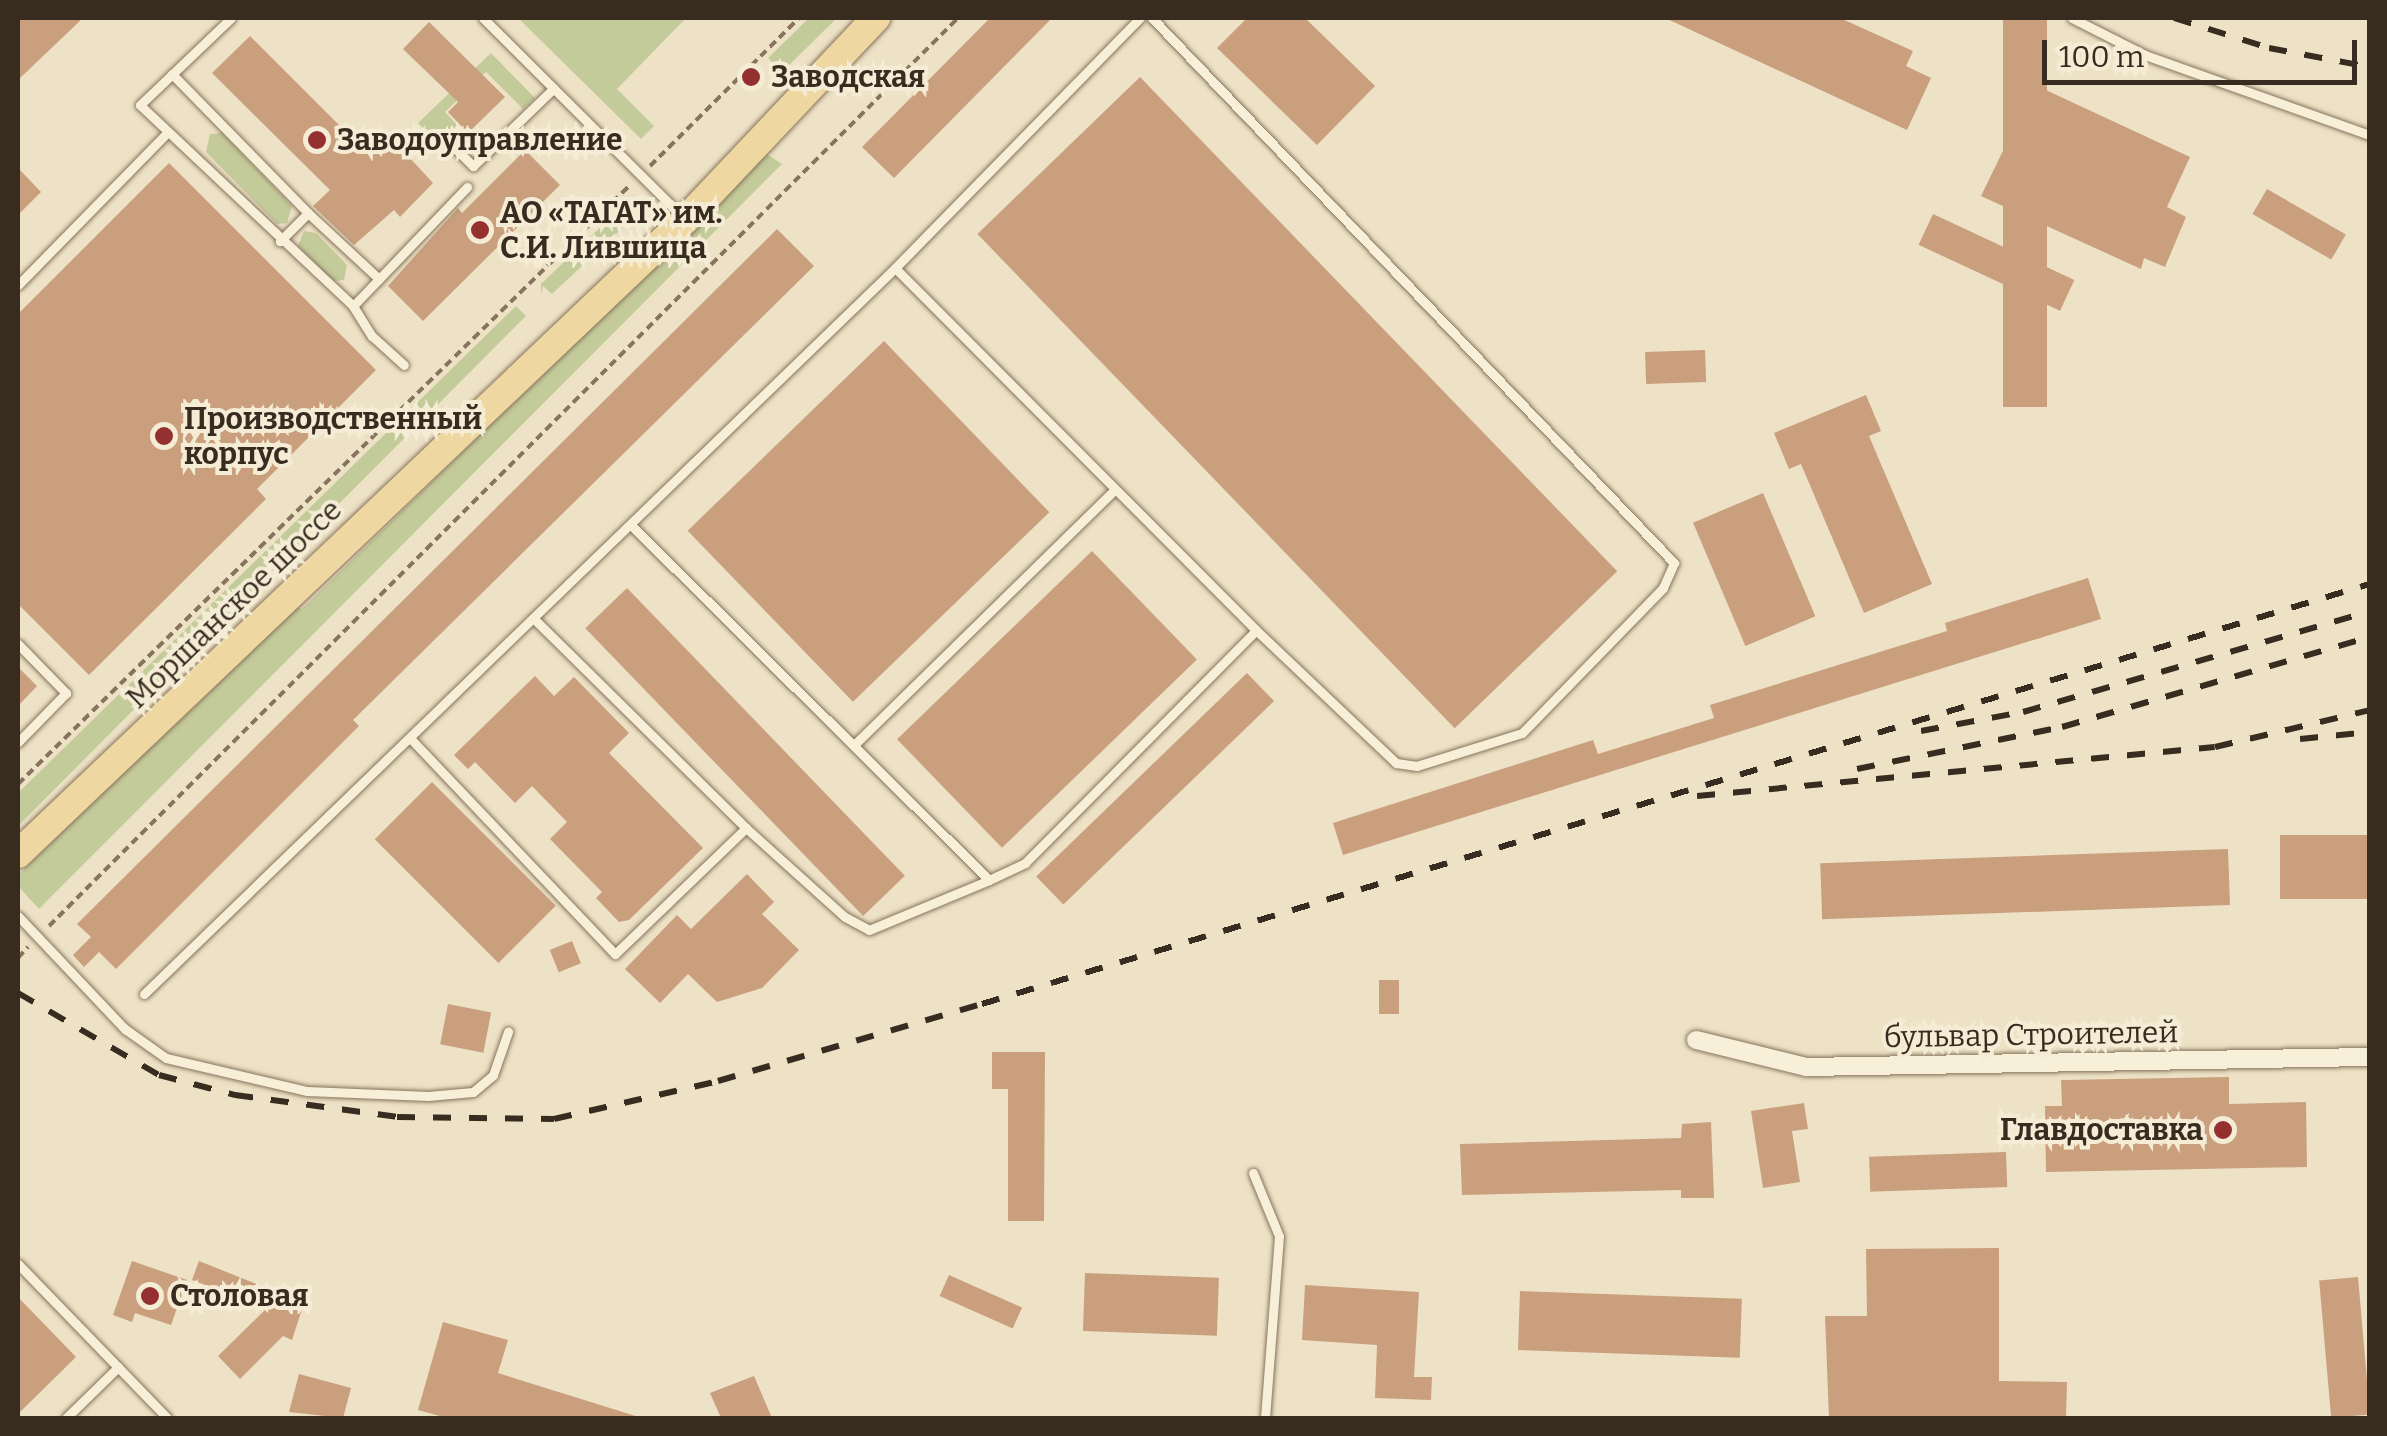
<!DOCTYPE html>
<meta charset="utf-8">
<style>
body{margin:0}
#map{position:relative;width:2387px;height:1436px;overflow:hidden;background:#ede2c6;font-family:Bitter,serif}
div>[style]{position:absolute}
.green>*{inset:0;background:#c4cb9a}
.building>*{inset:0;background:#c99f7e;transform-origin:0 0}
.path>*{height:4px;margin-top:-2px;transform-origin:0;background:repeating-linear-gradient(90deg,#87745c 0 8px,transparent 0 13px)}
.roads{filter:drop-shadow(0 0 2px #87745c) drop-shadow(0 0 2px #87745c)}
.lane>*{height:9px;margin:-4.5px;padding:0 4.5px;transform-origin:4.5px;border-radius:4.5px;background:#f8efd9}
.street>*{height:18px;margin:-9px;padding:0 9px;transform-origin:9px;border-radius:9px;background:#f8efd9}
.primary>*{height:28px;margin:-14px;padding:0 14px;transform-origin:14px;border-radius:14px;background:#eed7a0}
.rail>*{height:6px;margin-top:-3px;transform-origin:0;background:repeating-linear-gradient(90deg,#382c20 0 18px,transparent 0 36px)}
.dots>*{width:28px;height:28px;translate:-50% -50%;box-sizing:border-box;border:5px solid #f4ecd5;border-radius:50%}
span{translate:-50% -50%;white-space:nowrap;text-align:center;line-height:1.15;-webkit-text-stroke:8px #f4ecd5;paint-order:stroke}
.poi-label{font-size:30px;color:#382c20;font-weight:700}
.left{translate:0 -50%;text-align:left}
.right{translate:-100% -50%;text-align:right}
.street-label{font-size:30px;color:#382c20}
.frame{position:absolute;inset:0;border:20px solid #382c20;pointer-events:none}
.scale{position:absolute;left:2042px;top:40px;width:315px;height:45px;box-sizing:border-box;border:5px solid #382c20;border-top:0;padding-left:12px;font-size:30px;line-height:35px;white-space:nowrap;color:#382c20;-webkit-text-stroke:8px #f4ecd5;paint-order:stroke}
</style>
<div id="map">
<div class="green">
<div style="clip-path:polygon(518px 18px,686px 18px,617px 89px,654px 126px,641px 139px)"></div>
<div style="clip-path:polygon(809px 18px,837px 18px,782px 72px,768px 58px)"></div>
<div style="clip-path:polygon(491px 53px,535px 98px,523px 109px,486px 72px,445px 112px,457px 125px,438px 144px,418px 123px)"></div>
<div style="clip-path:polygon(222px 133px,292px 206px,287px 223px,277px 224px,206px 152px,210px 134px)"></div>
<div style="clip-path:polygon(762px 151px,782px 164px,39px 909px,18px 886px,20px 873px,292px 606px,302px 609px,727px 193px)"></div>
<div style="clip-path:polygon(629px 200px,634px 214px,628px 223px,552px 294px,543px 286px,541px 294px,541px 284px)"></div>
<div style="clip-path:polygon(304px 231px,316px 233px,347px 265px,344px 280px,332px 281px,298px 246px)"></div>
<div style="clip-path:polygon(516px 306px,526px 316px,18px 826px,18px 793px)"></div>
</div>
<div class="building">
<div style="clip-path:polygon(18px 18px,83px 18px,18px 80px)"></div>
<div style="clip-path:polygon(990px 18px,1052px 18px,894px 178px,862px 147px)"></div>
<div style="clip-path:polygon(1247px 18px,1305px 18px,1375px 86px,1317px 145px,1217px 48px)"></div>
<div style="clip-path:polygon(1665px 18px,1840px 18px,1913px 51px,1906px 66px,1931px 78px,1907px 130px)"></div>
<div style="left:2003px;top:18px;width:44px;height:389px"></div>
<div style="clip-path:polygon(429px 22px,505px 97px,468px 133px,448px 112px,458px 102px,403px 49px)"></div>
<div style="clip-path:polygon(250px 36px,364px 150px,384px 130px,433px 183px,400px 217px,394px 210px,354px 245px,313px 206px,330px 190px,212px 73px)"></div>
<div style="left:1140px;top:77px;width:687px;height:226px;rotate:46deg"></div>
<div style="clip-path:polygon(2035px 85px,2190px 157px,2167px 207px,2186px 217px,2165px 267px,2144px 258px,2141px 269px,1981px 196px)"></div>
<div style="clip-path:polygon(525px 150px,560px 185px,423px 321px,388px 286px,458px 208px,462px 213px)"></div>
<div style="clip-path:polygon(169px 163px,376px 370px,257px 489px,266px 499px,89px 675px,18px 604px,18px 314px)"></div>
<div style="clip-path:polygon(18px 168px,41px 192px,18px 215px)"></div>
<div style="left:2267px;top:189px;width:91px;height:29px;rotate:30deg"></div>
<div style="left:1933px;top:214px;width:156px;height:34px;rotate:25deg"></div>
<div style="clip-path:polygon(777px 229px,814px 266px,353px 720px,359px 726px,116px 969px,99px 952px,84px 967px,73px 955px,91px 937px,77px 924px)"></div>
<div style="left:884px;top:341px;width:238px;height:273px;rotate:46deg"></div>
<div style="left:1705px;top:350px;width:32px;height:60px;rotate:88deg"></div>
<div style="clip-path:polygon(1866px 395px,1881px 431px,1869px 436px,1932px 584px,1864px 613px,1801px 464px,1789px 469px,1774px 433px)"></div>
<div style="left:1763px;top:493px;width:134px;height:76px;rotate:67deg"></div>
<div style="left:1092px;top:551px;width:151px;height:271px;rotate:46deg"></div>
<div style="clip-path:polygon(2088px 578px,2101px 619px,1343px 855px,1333px 823px,1593px 740px,1598px 754px,1714px 718px,1710px 705px,1947px 631px,1945px 623px)"></div>
<div style="left:627px;top:588px;width:400px;height:58px;rotate:46deg"></div>
<div style="clip-path:polygon(18px 667px,37px 686px,18px 706px)"></div>
<div style="left:1247px;top:673px;width:39px;height:293px;rotate:46deg"></div>
<div style="clip-path:polygon(535px 676px,554px 696px,574px 677px,629px 733px,609px 753px,703px 848px,629px 920px,619px 922px,596px 898px,602px 892px,550px 839px,567px 822px,532px 786px,515px 803px,475px 762px,468px 769px,454px 755px)"></div>
<div style="left:432px;top:782px;width:175px;height:81px;rotate:45deg"></div>
<div style="left:2370px;top:835px;width:64px;height:90px;rotate:90deg"></div>
<div style="left:2228px;top:849px;width:56px;height:408px;rotate:88deg"></div>
<div style="clip-path:polygon(747px 874px,774px 902px,762px 914px,799px 950px,762px 988px,717px 1002px,688px 974px,660px 1003px,625px 969px,677px 915px,691px 929px)"></div>
<div style="left:572px;top:941px;width:24px;height:24px;rotate:68deg"></div>
<div style="left:1379px;top:980px;width:20px;height:34px"></div>
<div style="left:448px;top:1004px;width:44px;height:41px;rotate:11deg"></div>
<div style="clip-path:polygon(992px 1052px,1045px 1052px,1044px 1221px,1008px 1221px,1008px 1089px,992px 1089px)"></div>
<div style="clip-path:polygon(2229px 1077px,2229px 1104px,2306px 1102px,2307px 1167px,2046px 1172px,2045px 1106px,2062px 1106px,2061px 1080px)"></div>
<div style="clip-path:polygon(1804px 1103px,1808px 1129px,1792px 1131px,1800px 1182px,1763px 1188px,1751px 1111px)"></div>
<div style="clip-path:polygon(1711px 1122px,1714px 1198px,1681px 1198px,1681px 1190px,1462px 1195px,1460px 1144px,1681px 1138px,1682px 1124px)"></div>
<div style="left:2006px;top:1152px;width:35px;height:137px;rotate:88deg"></div>
<div style="clip-path:polygon(1999px 1248px,1999px 1381px,2067px 1382px,2066px 1418px,1829px 1418px,1825px 1316px,1867px 1316px,1866px 1249px)"></div>
<div style="clip-path:polygon(132px 1261px,187px 1280px,171px 1325px,135px 1313px,132px 1322px,113px 1315px)"></div>
<div style="clip-path:polygon(199px 1261px,304px 1303px,292px 1340px,283px 1336px,240px 1379px,218px 1356px,267px 1308px,192px 1280px)"></div>
<div style="left:1085px;top:1273px;width:134px;height:58px;rotate:2deg"></div>
<div style="left:949px;top:1275px;width:80px;height:23px;rotate:24deg"></div>
<div style="left:2358px;top:1277px;width:138px;height:39px;rotate:85deg"></div>
<div style="clip-path:polygon(1305px 1285px,1419px 1292px,1414px 1377px,1432px 1377px,1431px 1400px,1375px 1398px,1377px 1345px,1302px 1340px)"></div>
<div style="left:1520px;top:1291px;width:222px;height:59px;rotate:2deg"></div>
<div style="clip-path:polygon(18px 1297px,76px 1357px,18px 1414px)"></div>
<div style="clip-path:polygon(443px 1322px,508px 1340px,498px 1373px,642px 1418px,447px 1418px,418px 1410px)"></div>
<div style="clip-path:polygon(299px 1374px,351px 1388px,343px 1418px,289px 1412px)"></div>
<div style="clip-path:polygon(754px 1376px,772px 1418px,721px 1418px,710px 1393px)"></div>
</div>
<div class="path">
<div style="left:650px;top:166px;width:210px;rotate:-44.8deg"></div>
<div style="left:18px;top:784px;width:855px;rotate:-44.38deg"></div>
<div style="left:49px;top:926px;width:1285px;rotate:-44.97deg"></div>
<div style="left:18px;top:958px;width:15px;rotate:-48deg"></div>
</div>
<div class="roads">
<div class="lane">
<div style="left:231px;top:18px;width:126px;rotate:136.3deg"></div>
<div style="left:140px;top:105px;width:293px;rotate:43.3deg"></div>
<div style="left:353px;top:306px;width:36px;rotate:58deg"></div>
<div style="left:372px;top:336px;width:43px;rotate:42.2deg"></div>
<div style="left:483px;top:18px;width:282px;rotate:44.9deg"></div>
<div style="left:1152px;top:18px;width:755px;rotate:46.23deg"></div>
<div style="left:1674px;top:563px;width:27px;rotate:114deg"></div>
<div style="left:1663px;top:588px;width:202px;rotate:134.2deg"></div>
<div style="left:1522px;top:733px;width:110px;rotate:162.6deg"></div>
<div style="left:1417px;top:766px;width:21px;rotate:-172deg"></div>
<div style="left:1396px;top:763px;width:193px;rotate:-136.5deg"></div>
<div style="left:2072px;top:18px;width:82px;rotate:26.9deg"></div>
<div style="left:2145px;top:55px;width:239px;rotate:19.6deg"></div>
<div style="left:172px;top:74px;width:194px;rotate:45.6deg"></div>
<div style="left:308px;top:213px;width:40px;rotate:135deg"></div>
<div style="left:452px;top:145px;width:30px;rotate:45deg"></div>
<div style="left:473px;top:166px;width:112px;rotate:-43.9deg"></div>
<div style="left:308px;top:213px;width:97px;rotate:42.9deg"></div>
<div style="left:18px;top:285px;width:214px;rotate:-45.6deg"></div>
<div style="left:353px;top:306px;width:165px;rotate:-46.2deg"></div>
<div style="left:631px;top:525px;width:504px;rotate:44.76deg"></div>
<div style="left:989px;top:880px;width:40px;rotate:-25deg"></div>
<div style="left:1025px;top:863px;width:328px;rotate:-45.2deg"></div>
<div style="left:1256px;top:630px;width:511px;rotate:-134.92deg"></div>
<div style="left:18px;top:644px;width:69px;rotate:45.6deg"></div>
<div style="left:66px;top:693px;width:69px;rotate:134.4deg"></div>
<div style="left:410px;top:738px;width:298px;rotate:46.5deg"></div>
<div style="left:615px;top:954px;width:182px;rotate:-43.9deg"></div>
<div style="left:746px;top:828px;width:299px;rotate:-135.4deg"></div>
<div style="left:855px;top:744px;width:364px;rotate:-44.4deg"></div>
<div style="left:746px;top:828px;width:133px;rotate:42deg"></div>
<div style="left:845px;top:917px;width:27px;rotate:28deg"></div>
<div style="left:869px;top:930px;width:130px;rotate:-22.6deg"></div>
<div style="left:18px;top:916px;width:156px;rotate:46.6deg"></div>
<div style="left:125px;top:1029px;width:50px;rotate:35.3deg"></div>
<div style="left:166px;top:1058px;width:145px;rotate:13.2deg"></div>
<div style="left:307px;top:1091px;width:121px;rotate:2.4deg"></div>
<div style="left:428px;top:1096px;width:45px;rotate:-5.1deg"></div>
<div style="left:473px;top:1092px;width:26px;rotate:-40deg"></div>
<div style="left:493px;top:1075px;width:46px;rotate:-70.8deg"></div>
<div style="left:144px;top:994px;width:1045px;rotate:-44.03deg"></div>
<div style="left:895px;top:268px;width:350px;rotate:-45.6deg"></div>
<div style="left:1253px;top:1173px;width:68px;rotate:67.6deg"></div>
<div style="left:1279px;top:1236px;width:183px;rotate:94.4deg"></div>
<div style="left:18px;top:1264px;width:214px;rotate:45.9deg"></div>
<div style="left:66px;top:1418px;width:73px;rotate:-44.4deg"></div>
</div>
<div class="street">
<div style="left:1696px;top:1040px;width:113px;rotate:13.8deg"></div>
<div style="left:1806px;top:1067px;width:564px;rotate:-1.02deg"></div>
</div>
<div class="primary">
<div style="left:18px;top:854px;width:922px;rotate:-43.55deg"></div>
<div style="left:686px;top:219px;width:277px;rotate:-46.6deg"></div>
</div>
</div>
<div class="rail">
<div style="left:2174px;top:18px;width:100px;rotate:17.5deg"></div>
<div style="left:2269px;top:48px;width:103px;rotate:10.7deg"></div>
<div style="left:1921px;top:731px;width:104px;rotate:-10.6deg"></div>
<div style="left:2023px;top:712px;width:361px;rotate:-16.2deg"></div>
<div style="left:2300px;top:739px;width:70px;rotate:-5.7deg"></div>
<div style="left:1857px;top:769px;width:209px;rotate:-11.6deg"></div>
<div style="left:2062px;top:727px;width:321px;rotate:-16.3deg"></div>
<div style="left:1697px;top:796px;width:520px;rotate:-5.4deg"></div>
<div style="left:2215px;top:747px;width:159px;rotate:-13.4deg"></div>
<div style="left:18px;top:993px;width:163px;rotate:30.2deg"></div>
<div style="left:159px;top:1075px;width:79px;rotate:14.7deg"></div>
<div style="left:235px;top:1095px;width:163px;rotate:7.7deg"></div>
<div style="left:397px;top:1117px;width:157px;rotate:0.7deg"></div>
<div style="left:554px;top:1119px;width:168px;rotate:-13deg"></div>
<div style="left:718px;top:1081px;width:275px;rotate:-16.3deg"></div>
<div style="left:982px;top:1004px;width:1450px;rotate:-16.84deg"></div>
</div>
<div class="dots">
<div style="left:751px;top:77px;background:#94302f"></div>
<div style="left:317px;top:140px;background:#94302f"></div>
<div style="left:480px;top:230px;background:#94302f"></div>
<div style="left:164px;top:436px;background:#94302f"></div>
<div style="left:2223px;top:1130px;background:#94302f"></div>
<div style="left:150px;top:1296px;background:#94302f"></div>
</div>
<div class="poi-label">
<span class="left" style="left:771px;top:77px">Заводская</span>
<span class="left" style="left:337px;top:140px">Заводоуправление</span>
<span class="left" style="left:500px;top:230px">АО «ТАГАТ» им.<br>С.И. Лившица</span>
<span class="left" style="left:184px;top:436px">Производственный<br>корпус</span>
<span class="right" style="left:2203px;top:1130px">Главдоставка</span>
<span class="left" style="left:170px;top:1296px">Столовая</span>
</div>
<div class="street-label">
<span style="left:234px;top:604px;rotate:-44deg">Моршанское шоссе</span>
<span style="left:2031px;top:1035px;rotate:-1deg">бульвар Строителей</span>
</div>
<div class="frame"></div>
<div class="scale">100 m</div>
</div>
